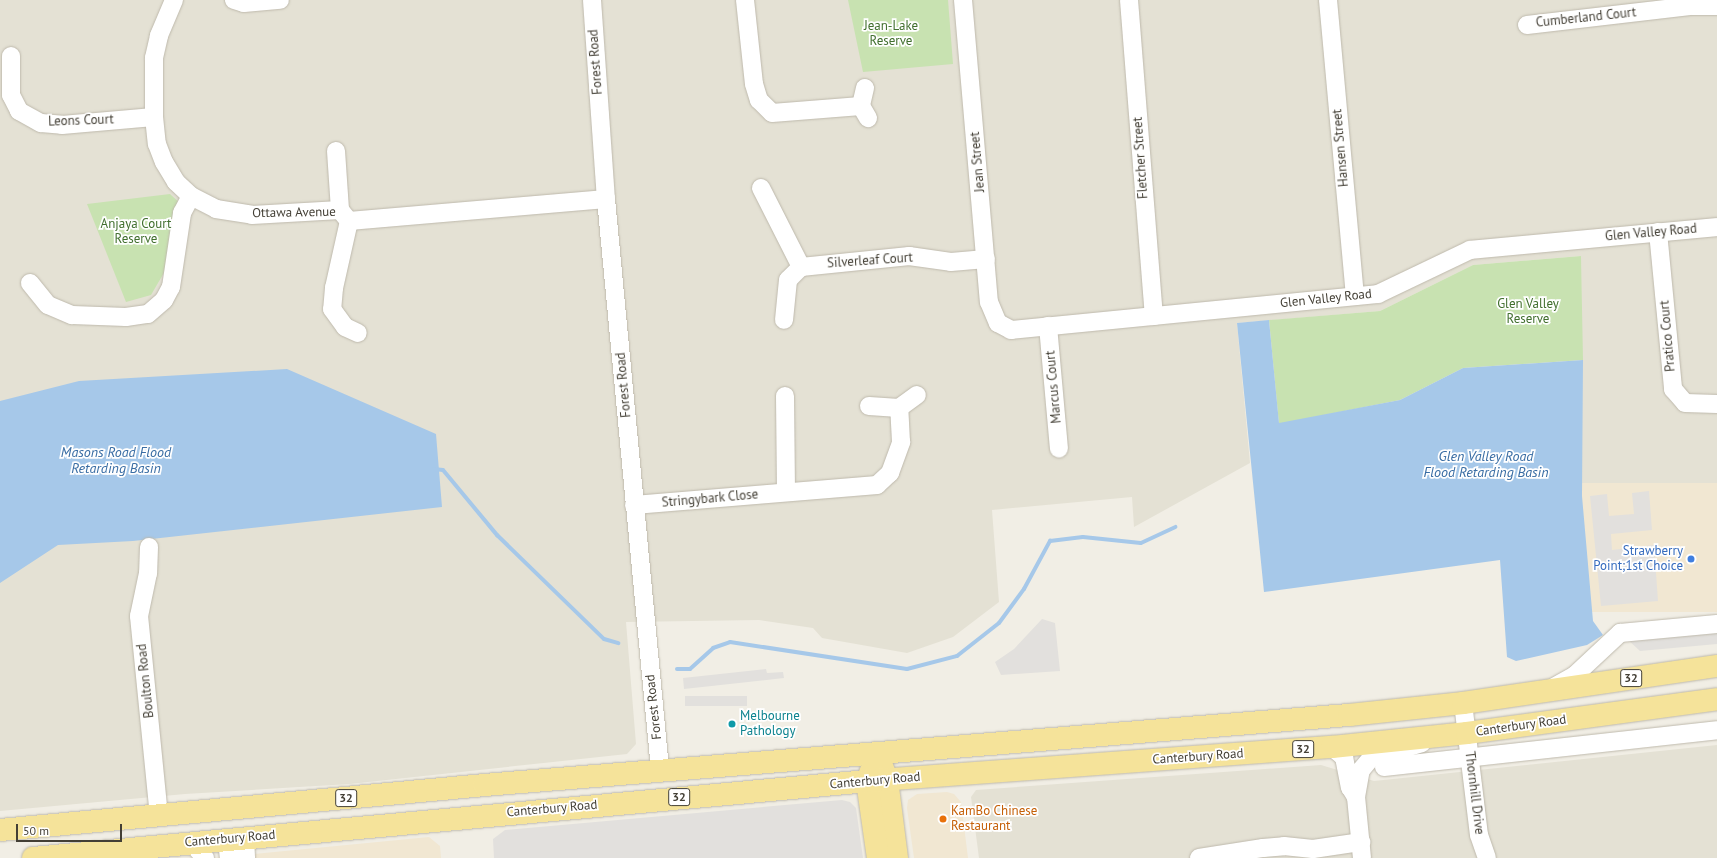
<!DOCTYPE html>
<style>
body{margin:0}
#map{position:relative;width:1717px;height:858px;overflow:hidden;background:#f1eee5;font-family:"PT Sans",sans-serif}
div>[style]{position:absolute}
.residential>*{inset:0;background:#e4e1d4}
.commercial>*{inset:0;background:#f1e7d2;transform-origin:0 0}
.green>*{inset:0;background:#c8e2b1}
.parking>*{inset:0;background:#e2e0dd;transform-origin:0 0}
.water>*{inset:0;background:#a6c8e9}
.stream>*{height:4px;margin:-2px;padding:0 2px;transform-origin:2px;border-radius:2px;background:#a6c8e9}
.roads{filter:drop-shadow(0 0 1px #beb9ac) drop-shadow(0 0 1px #beb9ac)}
.minor>*{height:18px;margin:-9px;padding:0 9px;transform-origin:9px;border-radius:9px;background:#fff}
.major>*{height:22px;margin:-11px;padding:0 11px;transform-origin:11px;border-radius:11px;background:#f5e39a}
.dots>*{width:11px;height:11px;translate:-50% -50%;box-sizing:border-box;border:2px solid #fff;border-radius:50%}
span{translate:-50% -50%;white-space:nowrap;text-align:center;line-height:1.15;-webkit-text-stroke:3.5px #fff;paint-order:stroke}
.shield-label span{padding:1px 3px;background:#fff;border:1px solid;border-radius:3px;-webkit-text-stroke-width:0}
.shield-label{font-size:12px;color:#433f35;font-weight:700}
.street-label{font-size:13px;color:#433f35}
.park-label{font-size:13px;color:#416f2e}
.shop-label{font-size:13px;color:#366cbe}
.right{translate:-100% -50%;text-align:right}
.culture-label{font-size:13px;color:#0d838f}
.left{translate:0 -50%;text-align:left}
.food-label{font-size:13px;color:#c56008}
.water-label{font-size:14px;color:#396da4;font-style:italic}
.scale{position:absolute;left:16px;top:824px;width:106px;height:18px;box-sizing:border-box;border:2px solid #433f35;border-top:0;padding-left:5px;font-size:12px;line-height:14px;white-space:nowrap;color:#433f35;-webkit-text-stroke:3px #fff;paint-order:stroke}
</style>
<div id="map">
<div class="residential">
<div style="clip-path:polygon(0 0,1717px 0,1717px 483px,1582px 496px,1581px 256px,1473px 265px,1380px 311px,1237px 323px,1250px 463px,1134px 527px,1132px 497px,992px 510px,999px 602px,953px 637px,907px 653px,822px 638px,813px 628px,759px 620px,626px 622px,636px 744px,627px 754px,349px 784px,185px 794px,0 811px)"></div>
<div style="clip-path:polygon(1717px 745px,1717px 858px,979px 858px,971px 797px,976px 790px,1321px 765px,1374px 781px)"></div>
</div>
<div class="commercial">
<div style="left:1717px;top:483px;width:129px;height:136px;rotate:90deg"></div>
<div style="clip-path:polygon(947px 792px,954px 794px,961px 802px,968px 858px,914px 858px,907px 808px,908px 800px,917px 794px)"></div>
<div style="clip-path:polygon(429px 837px,440px 846px,441px 858px,212px 858px)"></div>
</div>
<div class="green">
<div style="clip-path:polygon(848px 0,948px 0,953px 64px,863px 72px)"></div>
<div style="clip-path:polygon(170px 194px,182px 205px,165px 271px,151px 295px,126px 302px,87px 204px)"></div>
<div style="clip-path:polygon(1581px 256px,1583px 360px,1463px 368px,1400px 400px,1279px 424px,1269px 320px,1380px 311px,1473px 265px)"></div>
</div>
<div class="parking">
<div style="clip-path:polygon(1649px 491px,1652px 530px,1611px 534px,1612px 550px,1654px 545px,1658px 601px,1601px 606px,1590px 496px,1607px 494px,1609px 516px,1634px 514px,1632px 493px)"></div>
<div style="clip-path:polygon(1042px 619px,1055px 623px,1060px 671px,1001px 675px,995px 662px,1014px 649px)"></div>
<div style="clip-path:polygon(1717px 632px,1717px 644px,1640px 651px,1627px 639px)"></div>
<div style="clip-path:polygon(766px 669px,767px 673px,783px 672px,784px 678px,684px 689px,683px 678px)"></div>
<div style="left:747px;top:696px;width:10px;height:62px;rotate:90deg"></div>
<div style="clip-path:polygon(842px 800px,850px 802px,856px 808px,863px 858px,494px 858px,493px 839px,505px 830px)"></div>
</div>
<div class="water">
<div style="clip-path:polygon(1269px 320px,1279px 423px,1400px 400px,1463px 368px,1583px 360px,1582px 496px,1593px 621px,1603px 635px,1587px 645px,1516px 661px,1507px 657px,1500px 560px,1264px 592px,1237px 323px)"></div>
<div style="clip-path:polygon(287px 369px,436px 434px,442px 507px,133px 541px,58px 545px,0 583px,0 401px,79px 381px)"></div>
</div>
<div class="stream">
<div style="left:434px;top:469px;width:9px;rotate:6deg"></div>
<div style="left:443px;top:470px;width:85px;rotate:50.3deg"></div>
<div style="left:497px;top:535px;width:149px;rotate:44.2deg"></div>
<div style="left:604px;top:639px;width:15px;rotate:16deg"></div>
<div style="left:677px;top:669px;width:13px"></div>
<div style="left:690px;top:669px;width:31px;rotate:-42deg"></div>
<div style="left:713px;top:648px;width:18px;rotate:-19deg"></div>
<div style="left:730px;top:642px;width:179px;rotate:8.7deg"></div>
<div style="left:907px;top:669px;width:52px;rotate:-14.6deg"></div>
<div style="left:957px;top:656px;width:53px;rotate:-38.2deg"></div>
<div style="left:999px;top:623px;width:42px;rotate:-53.7deg"></div>
<div style="left:1024px;top:589px;width:55px;rotate:-61.6deg"></div>
<div style="left:1050px;top:541px;width:33px;rotate:-7deg"></div>
<div style="left:1083px;top:537px;width:58px;rotate:5.9deg"></div>
<div style="left:1141px;top:543px;width:38px;rotate:-25deg"></div>
</div>
<div class="roads">
<div class="minor">
<div style="left:174px;top:0;width:39px;rotate:113deg"></div>
<div style="left:159px;top:36px;width:23px;rotate:103deg"></div>
<div style="left:154px;top:58px;width:59px;rotate:90deg"></div>
<div style="left:154px;top:117px;width:27px;rotate:84deg"></div>
<div style="left:157px;top:144px;width:19px;rotate:69deg"></div>
<div style="left:164px;top:162px;width:23px;rotate:59deg"></div>
<div style="left:176px;top:182px;width:21px;rotate:43deg"></div>
<div style="left:191px;top:196px;width:28px;rotate:27deg"></div>
<div style="left:216px;top:209px;width:36px;rotate:9deg"></div>
<div style="left:252px;top:215px;width:88px;rotate:-3.3deg"></div>
<div style="left:340px;top:210px;width:14px;rotate:51deg"></div>
<div style="left:349px;top:221px;width:258px;rotate:-4.9deg"></div>
<div style="left:234px;top:0;width:10px;rotate:17deg"></div>
<div style="left:244px;top:3px;width:36px;rotate:-5deg"></div>
<div style="left:592px;top:0;width:199px;rotate:86deg"></div>
<div style="left:606px;top:199px;width:573px;rotate:84.59deg"></div>
<div style="left:745px;top:0;width:84px;rotate:83.9deg"></div>
<div style="left:754px;top:84px;width:17px;rotate:73deg"></div>
<div style="left:759px;top:100px;width:18px;rotate:45deg"></div>
<div style="left:772px;top:113px;width:89px;rotate:-4.5deg"></div>
<div style="left:963px;top:0;width:303px;rotate:85.1deg"></div>
<div style="left:989px;top:302px;width:23px;rotate:67deg"></div>
<div style="left:998px;top:323px;width:15px;rotate:28deg"></div>
<div style="left:1011px;top:330px;width:369px;rotate:-5.6deg"></div>
<div style="left:1378px;top:294px;width:102px;rotate:-25.6deg"></div>
<div style="left:1470px;top:250px;width:248px;rotate:-5.3deg"></div>
<div style="left:1129px;top:0;width:317px;rotate:85.5deg"></div>
<div style="left:1328px;top:0;width:297px;rotate:84.8deg"></div>
<div style="left:1527px;top:25px;width:166px;rotate:-6.6deg"></div>
<div style="left:1692px;top:6px;width:25px"></div>
<div style="left:11px;top:56px;width:39px;rotate:90deg"></div>
<div style="left:11px;top:95px;width:18px;rotate:63deg"></div>
<div style="left:19px;top:111px;width:25px;rotate:29deg"></div>
<div style="left:41px;top:123px;width:21px;rotate:5deg"></div>
<div style="left:62px;top:125px;width:92px;rotate:-5deg"></div>
<div style="left:865px;top:88px;width:18px;rotate:103deg"></div>
<div style="left:861px;top:106px;width:14px;rotate:60deg"></div>
<div style="left:336px;top:151px;width:59px;rotate:86.1deg"></div>
<div style="left:761px;top:188px;width:89px;rotate:63.1deg"></div>
<div style="left:801px;top:267px;width:18px;rotate:135deg"></div>
<div style="left:788px;top:280px;width:40px;rotate:95.7deg"></div>
<div style="left:349px;top:221px;width:69px;rotate:102.6deg"></div>
<div style="left:334px;top:288px;width:21px;rotate:95deg"></div>
<div style="left:332px;top:309px;width:22px;rotate:54deg"></div>
<div style="left:345px;top:327px;width:14px;rotate:25deg"></div>
<div style="left:1658px;top:232px;width:158px;rotate:84.5deg"></div>
<div style="left:1673px;top:389px;width:18px;rotate:49deg"></div>
<div style="left:1685px;top:403px;width:32px;rotate:2deg"></div>
<div style="left:801px;top:267px;width:109px;rotate:-5.8deg"></div>
<div style="left:909px;top:256px;width:42px;rotate:8.1deg"></div>
<div style="left:951px;top:262px;width:35px;rotate:-5deg"></div>
<div style="left:30px;top:283px;width:28px;rotate:51deg"></div>
<div style="left:48px;top:305px;width:26px;rotate:23deg"></div>
<div style="left:72px;top:315px;width:54px;rotate:2.1deg"></div>
<div style="left:126px;top:317px;width:22px;rotate:-8deg"></div>
<div style="left:148px;top:314px;width:21px;rotate:-41deg"></div>
<div style="left:164px;top:300px;width:15px;rotate:-62deg"></div>
<div style="left:171px;top:287px;width:75px;rotate:-81.5deg"></div>
<div style="left:182px;top:213px;width:19px;rotate:-62deg"></div>
<div style="left:1048px;top:326px;width:123px;rotate:84.9deg"></div>
<div style="left:785px;top:396px;width:96px;rotate:89.4deg"></div>
<div style="left:869px;top:406px;width:30px;rotate:4deg"></div>
<div style="left:899px;top:408px;width:22px;rotate:-36deg"></div>
<div style="left:634px;top:505px;width:244px;rotate:-4.7deg"></div>
<div style="left:877px;top:485px;width:18px;rotate:-43deg"></div>
<div style="left:890px;top:473px;width:33px;rotate:-70deg"></div>
<div style="left:901px;top:442px;width:34px;rotate:-93deg"></div>
<div style="left:149px;top:547px;width:26px;rotate:92deg"></div>
<div style="left:148px;top:573px;width:44px;rotate:101.8deg"></div>
<div style="left:139px;top:616px;width:201px;rotate:84.3deg"></div>
<div style="left:1552px;top:688px;width:26px;rotate:-29deg"></div>
<div style="left:1575px;top:675px;width:62px;rotate:-43deg"></div>
<div style="left:1620px;top:633px;width:97px;rotate:-5.3deg"></div>
<div style="left:1463px;top:703px;width:133px;rotate:83.1deg"></div>
<div style="left:1479px;top:835px;width:24px;rotate:71deg"></div>
<div style="left:1332px;top:747px;width:16px;rotate:40deg"></div>
<div style="left:1344px;top:757px;width:31px;rotate:79deg"></div>
<div style="left:1350px;top:787px;width:12px;rotate:59deg"></div>
<div style="left:1356px;top:797px;width:61px;rotate:84.4deg"></div>
<div style="left:1384px;top:767px;width:335px;rotate:-6.3deg"></div>
<div style="left:1356px;top:797px;width:27px;rotate:-80deg"></div>
<div style="left:1361px;top:770px;width:16px;rotate:-50deg"></div>
<div style="left:1371px;top:758px;width:53px;rotate:-16.4deg"></div>
<div style="left:245px;top:838px;width:20px;rotate:87deg"></div>
<div style="left:227px;top:840px;width:18px;rotate:84deg"></div>
<div style="left:192px;top:843px;width:20px;rotate:49deg"></div>
<div style="left:1199px;top:858px;width:65px;rotate:-8.9deg"></div>
<div style="left:1263px;top:848px;width:21px;rotate:-5deg"></div>
<div style="left:1284px;top:846px;width:29px;rotate:6deg"></div>
<div style="left:1313px;top:849px;width:49px;rotate:-8.3deg"></div>
</div>
<div class="major">
<div style="left:882px;top:766px;width:15px;rotate:70deg"></div>
<div style="left:887px;top:780px;width:79px;rotate:82.7deg"></div>
<div style="left:872px;top:768px;width:14px;rotate:111deg"></div>
<div style="left:867px;top:781px;width:78px;rotate:81.9deg"></div>
<div style="left:0;top:830px;width:486px;rotate:-5.3deg"></div>
<div style="left:484px;top:785px;width:868px;rotate:-4.63deg"></div>
<div style="left:1349px;top:715px;width:115px;rotate:-6deg"></div>
<div style="left:1463px;top:703px;width:257px;rotate:-8.3deg"></div>
<div style="left:33px;top:858px;width:838px;rotate:-5.27deg"></div>
<div style="left:867px;top:781px;width:466px;rotate:-4.2deg"></div>
<div style="left:1332px;top:747px;width:136px;rotate:-5.9deg"></div>
<div style="left:1467px;top:733px;width:252px;rotate:-7.7deg"></div>
</div>
</div>
<div class="dots">
<div style="left:1691px;top:559px;background:#3f7fe0"></div>
<div style="left:732px;top:724px;background:#0f9aa8"></div>
<div style="left:943px;top:819px;background:#e8710a"></div>
</div>
<div class="shield-label">
<span style="left:1631px;top:678px">32</span>
<span style="left:1303px;top:749px">32</span>
<span style="left:679px;top:797px">32</span>
<span style="left:346px;top:798px">32</span>
</div>
<div class="street-label">
<span style="left:1586px;top:18px;rotate:-6deg">Cumberland Court</span>
<span style="left:596px;top:62px;rotate:-94deg">Forest Road</span>
<span style="left:81px;top:121px;rotate:-2deg">Leons Court</span>
<span style="left:1341px;top:148px;rotate:-95deg">Hansen Street</span>
<span style="left:1141px;top:158px;rotate:-94deg">Fletcher Street</span>
<span style="left:978px;top:162px;rotate:-95deg">Jean Street</span>
<span style="left:294px;top:213px;rotate:-1deg">Ottawa Avenue</span>
<span style="left:1651px;top:233px;rotate:-5deg">Glen Valley Road</span>
<span style="left:870px;top:261px;rotate:-4deg">Silverleaf Court</span>
<span style="left:1326px;top:299px;rotate:-6deg">Glen Valley Road</span>
<span style="left:1668px;top:336px;rotate:-95deg">Pratico Court</span>
<span style="left:624px;top:385px;rotate:-95deg">Forest Road</span>
<span style="left:1054px;top:387px;rotate:-95deg">Marcus Court</span>
<span style="left:710px;top:499px;rotate:-5deg">Stringybark Close</span>
<span style="left:146px;top:681px;rotate:-96deg">Boulton Road</span>
<span style="left:654px;top:707px;rotate:-96deg">Forest Road</span>
<span style="left:1521px;top:726px;rotate:-8deg">Canterbury Road</span>
<span style="left:1198px;top:757px;rotate:-4deg">Canterbury Road</span>
<span style="left:875px;top:781px;rotate:-5deg">Canterbury Road</span>
<span style="left:1474px;top:793px;rotate:83deg">Thornhill Drive</span>
<span style="left:552px;top:809px;rotate:-5deg">Canterbury Road</span>
<span style="left:230px;top:839px;rotate:-5deg">Canterbury Road</span>
</div>
<div class="park-label">
<span style="left:891px;top:34px">Jean-Lake<br>Reserve</span>
<span style="left:136px;top:232px">Anjaya Court<br>Reserve</span>
<span style="left:1528px;top:312px">Glen Valley<br>Reserve</span>
</div>
<div class="shop-label">
<span class="right" style="left:1683px;top:559px">Strawberry<br>Point;1st Choice</span>
</div>
<div class="culture-label">
<span class="left" style="left:740px;top:724px">Melbourne<br>Pathology</span>
</div>
<div class="food-label">
<span class="left" style="left:951px;top:819px">KamBo Chinese<br>Restaurant</span>
</div>
<div class="water-label">
<span style="left:116px;top:460px">Masons Road Flood<br>Retarding Basin</span>
<span style="left:1486px;top:464px">Glen Valley Road<br>Flood Retarding Basin</span>
</div>
<div class="scale">50 m</div>
</div>
